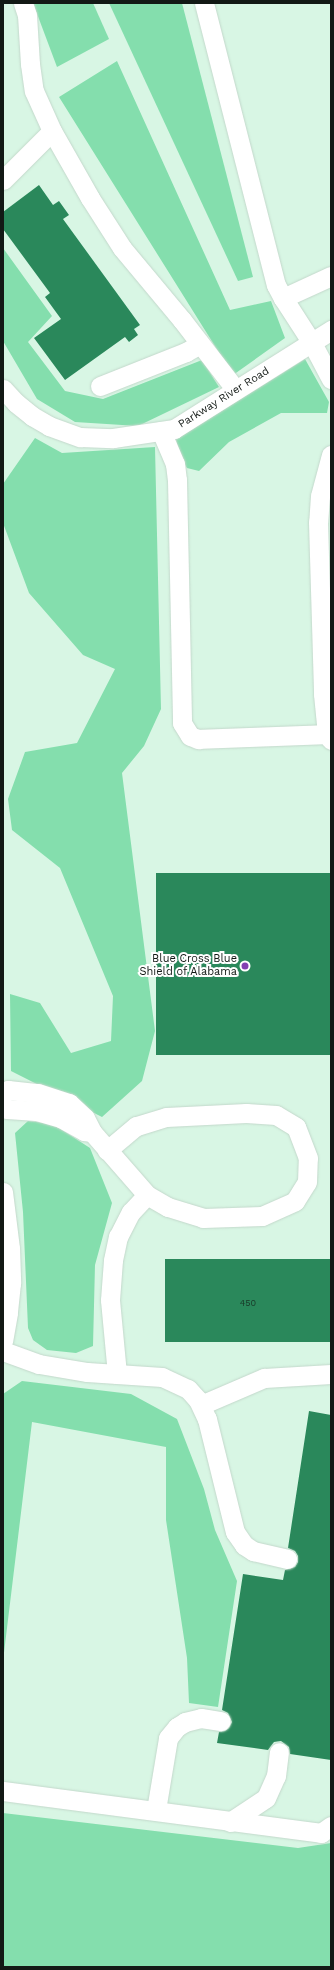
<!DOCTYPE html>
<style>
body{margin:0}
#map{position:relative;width:334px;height:1970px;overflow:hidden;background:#f1fef6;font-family:"Work Sans",sans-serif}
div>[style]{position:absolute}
.built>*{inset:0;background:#d8f6e4;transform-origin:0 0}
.forest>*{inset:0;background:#84dead}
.building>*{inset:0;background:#2a885b;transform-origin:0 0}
.roads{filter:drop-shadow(0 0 1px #c3d8cb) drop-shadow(0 0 1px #c3d8cb)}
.minor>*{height:19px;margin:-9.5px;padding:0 9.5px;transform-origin:9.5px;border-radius:9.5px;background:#fff}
.dots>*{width:11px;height:11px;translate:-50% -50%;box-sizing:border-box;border:2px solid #fff;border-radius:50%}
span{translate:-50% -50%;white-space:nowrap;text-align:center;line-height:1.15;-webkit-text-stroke:4px #fff;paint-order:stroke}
.number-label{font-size:9px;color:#183526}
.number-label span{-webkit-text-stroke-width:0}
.street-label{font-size:11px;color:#121915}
.poi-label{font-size:11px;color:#121915}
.right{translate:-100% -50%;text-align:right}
.frame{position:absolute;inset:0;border:4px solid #121915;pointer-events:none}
</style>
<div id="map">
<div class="built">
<div style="left:3px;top:3px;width:328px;height:1964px"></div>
</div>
<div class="forest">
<div style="clip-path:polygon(33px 3px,93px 3px,109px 39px,57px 67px)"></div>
<div style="clip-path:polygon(109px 3px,182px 3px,253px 277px,238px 281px)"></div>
<div style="clip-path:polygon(117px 61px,230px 310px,271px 301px,285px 338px,233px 375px,59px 97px)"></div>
<div style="clip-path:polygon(3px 248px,52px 316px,28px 342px,65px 391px,103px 399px,202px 360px,219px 387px,138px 426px,75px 422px,37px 399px,3px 341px)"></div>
<div style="clip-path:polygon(305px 359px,329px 402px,327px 413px,281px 413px,229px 442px,199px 471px,187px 468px,179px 455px,176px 439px)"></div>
<div style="clip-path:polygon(35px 438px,62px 453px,155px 447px,161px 709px,144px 746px,122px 773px,155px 1031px,142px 1081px,102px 1117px,11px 1071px,10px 994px,40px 1003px,71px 1053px,111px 1041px,113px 996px,60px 868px,12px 830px,8px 799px,25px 752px,77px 743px,115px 669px,83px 655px,29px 593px,3px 523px,3px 484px)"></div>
<div style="clip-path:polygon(28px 1121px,53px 1124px,90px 1148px,112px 1203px,95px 1265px,93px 1346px,76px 1353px,47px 1350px,33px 1340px,28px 1328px,23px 1212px,15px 1133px)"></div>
<div style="clip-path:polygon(22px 1381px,131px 1394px,177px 1419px,204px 1489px,215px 1530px,237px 1581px,218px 1707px,189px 1703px,187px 1658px,166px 1520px,166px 1447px,32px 1422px,3px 1661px,3px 1394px)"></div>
<div style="clip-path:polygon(3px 1813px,298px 1848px,331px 1843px,331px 1967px,3px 1967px)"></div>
</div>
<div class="building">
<div style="clip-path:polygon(39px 185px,53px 205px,59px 201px,69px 215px,63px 219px,140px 325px,134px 329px,138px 335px,129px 342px,125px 337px,65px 380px,34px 338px,61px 319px,45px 297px,50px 293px,3px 229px,3px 212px)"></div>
<div style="left:331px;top:873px;width:182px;height:175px;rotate:90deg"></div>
<div style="left:331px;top:1259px;width:83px;height:166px;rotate:90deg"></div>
<div style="clip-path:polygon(309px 1411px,331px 1415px,331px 1760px,290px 1754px,289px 1747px,281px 1741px,274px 1742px,268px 1750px,217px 1743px,219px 1732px,225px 1731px,229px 1728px,232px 1722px,228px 1713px,222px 1710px,243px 1574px,283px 1580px,285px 1570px,295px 1567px,298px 1562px,298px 1556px,295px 1551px,288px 1548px)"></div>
</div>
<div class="roads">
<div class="minor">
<div style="left:23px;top:3px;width:13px;rotate:72deg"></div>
<div style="left:27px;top:15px;width:49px;rotate:86.5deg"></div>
<div style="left:30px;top:64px;width:27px;rotate:82deg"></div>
<div style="left:34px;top:91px;width:44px;rotate:65.8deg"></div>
<div style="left:52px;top:131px;width:77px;rotate:60.4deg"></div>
<div style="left:90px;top:198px;width:59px;rotate:57.4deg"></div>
<div style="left:122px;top:248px;width:94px;rotate:50.2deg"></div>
<div style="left:182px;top:320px;width:88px;rotate:52.4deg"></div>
<div style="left:204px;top:3px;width:291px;rotate:75.7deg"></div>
<div style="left:276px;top:285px;width:15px;rotate:62deg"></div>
<div style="left:3px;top:180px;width:69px;rotate:-45deg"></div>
<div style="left:331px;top:276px;width:53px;rotate:155.4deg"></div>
<div style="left:283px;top:298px;width:54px;rotate:57.2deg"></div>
<div style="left:312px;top:343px;width:41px;rotate:62.2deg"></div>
<div style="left:100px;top:386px;width:92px;rotate:-21.6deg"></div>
<div style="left:186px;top:352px;width:16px;rotate:-30deg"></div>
<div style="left:3px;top:389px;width:19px;rotate:47deg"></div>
<div style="left:16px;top:403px;width:21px;rotate:39deg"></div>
<div style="left:32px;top:416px;width:20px;rotate:30deg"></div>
<div style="left:49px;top:426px;width:33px;rotate:20deg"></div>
<div style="left:80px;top:437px;width:33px;rotate:2deg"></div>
<div style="left:113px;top:438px;width:62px;rotate:-8.4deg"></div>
<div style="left:174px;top:429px;width:186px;rotate:-32.2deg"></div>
<div style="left:161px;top:431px;width:36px;rotate:67deg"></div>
<div style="left:175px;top:464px;width:16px;rotate:83deg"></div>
<div style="left:177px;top:480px;width:243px;rotate:88.8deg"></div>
<div style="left:182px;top:723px;width:15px;rotate:58deg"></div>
<div style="left:190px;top:736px;width:9px;rotate:21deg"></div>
<div style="left:198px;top:739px;width:129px;rotate:-2.2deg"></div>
<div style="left:331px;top:455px;width:42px;rotate:105deg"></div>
<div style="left:320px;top:496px;width:26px;rotate:94deg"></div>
<div style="left:318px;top:522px;width:172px;rotate:88.3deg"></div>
<div style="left:323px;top:694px;width:40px;rotate:84.3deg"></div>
<div style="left:327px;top:734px;width:7px;rotate:56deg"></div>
<div style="left:3px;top:1093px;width:6px;rotate:-31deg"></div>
<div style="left:8px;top:1090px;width:30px;rotate:6deg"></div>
<div style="left:38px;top:1093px;width:33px;rotate:18deg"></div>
<div style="left:69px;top:1103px;width:22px;rotate:43deg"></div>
<div style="left:85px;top:1118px;width:16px;rotate:63deg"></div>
<div style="left:92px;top:1132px;width:8px;rotate:-173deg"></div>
<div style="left:84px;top:1131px;width:26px;rotate:-151deg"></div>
<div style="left:61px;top:1118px;width:26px;rotate:-164deg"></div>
<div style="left:36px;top:1111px;width:29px;rotate:-176deg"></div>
<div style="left:7px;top:1109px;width:5px;rotate:-143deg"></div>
<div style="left:92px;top:1132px;width:84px;rotate:48.9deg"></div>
<div style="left:147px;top:1195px;width:24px;rotate:30deg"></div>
<div style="left:168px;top:1207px;width:37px;rotate:17deg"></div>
<div style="left:203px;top:1218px;width:59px;rotate:-1.9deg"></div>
<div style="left:262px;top:1216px;width:36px;rotate:-24deg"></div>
<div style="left:295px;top:1201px;width:22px;rotate:-58deg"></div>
<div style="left:307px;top:1182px;width:24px;rotate:-88deg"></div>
<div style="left:308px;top:1158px;width:33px;rotate:-111deg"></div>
<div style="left:296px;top:1127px;width:23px;rotate:-149deg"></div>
<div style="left:276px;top:1115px;width:30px;rotate:-176deg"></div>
<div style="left:246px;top:1113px;width:80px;rotate:177.1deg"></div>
<div style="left:166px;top:1117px;width:31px;rotate:163deg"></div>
<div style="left:136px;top:1126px;width:38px;rotate:140deg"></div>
<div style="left:3px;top:1192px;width:56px;rotate:82.9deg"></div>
<div style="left:10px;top:1248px;width:35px;rotate:88deg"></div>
<div style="left:11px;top:1283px;width:30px;rotate:96deg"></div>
<div style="left:8px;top:1313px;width:28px;rotate:100deg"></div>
<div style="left:3px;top:1351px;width:38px;rotate:20deg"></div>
<div style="left:39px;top:1364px;width:49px;rotate:9.5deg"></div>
<div style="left:87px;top:1372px;width:75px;rotate:3.8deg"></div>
<div style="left:162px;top:1377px;width:29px;rotate:25deg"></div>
<div style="left:188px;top:1389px;width:15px;rotate:48deg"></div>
<div style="left:198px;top:1400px;width:21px;rotate:65deg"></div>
<div style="left:207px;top:1419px;width:116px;rotate:76.1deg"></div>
<div style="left:235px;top:1532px;width:16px;rotate:55deg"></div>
<div style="left:244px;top:1545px;width:11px;rotate:34deg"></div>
<div style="left:253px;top:1551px;width:35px;rotate:13deg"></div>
<div style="left:117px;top:1374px;width:74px;rotate:-95.4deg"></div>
<div style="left:110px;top:1300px;width:40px;rotate:-85.7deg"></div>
<div style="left:113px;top:1260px;width:24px;rotate:-78deg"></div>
<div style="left:118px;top:1237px;width:28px;rotate:-63deg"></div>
<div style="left:131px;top:1212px;width:23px;rotate:-47deg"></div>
<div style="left:201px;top:1405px;width:69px;rotate:-23.2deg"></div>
<div style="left:264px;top:1378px;width:67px;rotate:-3.4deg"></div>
<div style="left:3px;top:1791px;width:321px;rotate:7.5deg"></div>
<div style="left:321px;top:1833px;width:12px;rotate:-35deg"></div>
<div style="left:156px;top:1810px;width:73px;rotate:-80.5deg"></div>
<div style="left:168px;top:1738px;width:14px;rotate:-51deg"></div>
<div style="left:177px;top:1727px;width:9px;rotate:-32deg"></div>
<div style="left:185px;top:1722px;width:16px;rotate:-14deg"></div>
<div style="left:201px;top:1718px;width:20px;rotate:9deg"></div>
<div style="left:230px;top:1822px;width:43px;rotate:-33.7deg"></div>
<div style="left:266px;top:1798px;width:24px;rotate:-66deg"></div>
<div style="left:276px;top:1776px;width:24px;rotate:-83deg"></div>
</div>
</div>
<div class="dots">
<div style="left:245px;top:966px;background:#833fb2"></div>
</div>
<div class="number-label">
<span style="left:248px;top:1303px">450</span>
</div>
<div class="street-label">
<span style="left:224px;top:398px;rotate:-32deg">Parkway River Road</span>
</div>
<div class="poi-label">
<span class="right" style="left:237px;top:966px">Blue Cross Blue<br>Shield of Alabama</span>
</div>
<div class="frame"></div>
</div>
